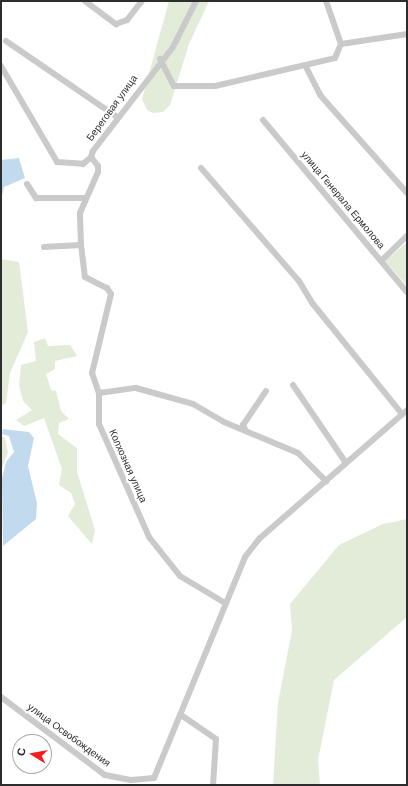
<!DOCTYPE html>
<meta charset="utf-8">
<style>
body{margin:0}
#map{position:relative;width:408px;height:786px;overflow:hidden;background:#fff;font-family:Arial,sans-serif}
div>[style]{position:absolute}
.green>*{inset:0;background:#e2ecd8}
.water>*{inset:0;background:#c2daee}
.minor>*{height:6px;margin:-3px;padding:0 3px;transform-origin:3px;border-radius:3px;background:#cacaca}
span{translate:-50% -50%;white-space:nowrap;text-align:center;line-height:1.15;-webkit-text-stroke:4px #fff;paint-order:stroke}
.street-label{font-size:10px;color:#2d2d2d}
.frame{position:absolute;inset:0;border:2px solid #2d2d2d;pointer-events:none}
.north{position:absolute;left:12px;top:734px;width:40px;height:40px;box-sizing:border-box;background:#fff;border:1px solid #ababab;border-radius:50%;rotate:281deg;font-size:11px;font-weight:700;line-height:16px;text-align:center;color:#2d2d2d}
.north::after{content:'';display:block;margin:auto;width:14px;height:18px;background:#f71c1e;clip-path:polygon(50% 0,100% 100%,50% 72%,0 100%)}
</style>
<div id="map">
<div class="green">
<div style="clip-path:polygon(169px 1px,209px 1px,189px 44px,170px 105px,163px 112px,153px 113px,147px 110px,142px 99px)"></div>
<div style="clip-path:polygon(407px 242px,407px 286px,385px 261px)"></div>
<div style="clip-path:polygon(1px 259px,19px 262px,28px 332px,10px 373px,6px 403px,1px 406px)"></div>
<div style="clip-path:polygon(45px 338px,48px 346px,70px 345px,77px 356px,55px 361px,55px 369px,46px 374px,51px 390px,56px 391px,61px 411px,69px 419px,59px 423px,58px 434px,77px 448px,77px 472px,95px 530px,92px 544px,68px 516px,75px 504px,71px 493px,59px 485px,62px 469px,44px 418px,24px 426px,16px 420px,32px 410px,23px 401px,19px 385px,21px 365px,36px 361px,34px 342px)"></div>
<div style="clip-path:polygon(1px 436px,5px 438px,8px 453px,1px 470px)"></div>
<div style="clip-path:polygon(407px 519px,407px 617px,334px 680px,318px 760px,320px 785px,273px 785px,278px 703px,292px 630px,290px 604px,339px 545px,383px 524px)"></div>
</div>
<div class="water">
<div style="clip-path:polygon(19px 158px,25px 178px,4px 187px,1px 200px,1px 160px)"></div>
<div style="clip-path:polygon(3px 429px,29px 432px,34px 438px,28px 466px,37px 503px,36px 519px,3px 546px,2px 479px,6px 462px,14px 452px,9px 436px,2px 434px)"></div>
</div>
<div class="minor">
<div style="left:85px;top:1px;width:39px;rotate:37deg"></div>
<div style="left:116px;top:24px;width:12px;rotate:-20deg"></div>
<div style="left:127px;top:20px;width:24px;rotate:-52deg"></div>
<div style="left:326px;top:1px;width:46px;rotate:70.8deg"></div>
<div style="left:341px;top:44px;width:67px;rotate:-8.6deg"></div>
<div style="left:6px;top:41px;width:135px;rotate:34.4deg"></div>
<div style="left:160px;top:59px;width:30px;rotate:63deg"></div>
<div style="left:174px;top:86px;width:41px"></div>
<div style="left:215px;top:86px;width:123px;rotate:-13.1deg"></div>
<div style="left:335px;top:58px;width:15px;rotate:-67deg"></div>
<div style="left:1px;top:66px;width:111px;rotate:59.7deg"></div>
<div style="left:57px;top:162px;width:26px;rotate:4deg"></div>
<div style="left:83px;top:164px;width:11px;rotate:-41deg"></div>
<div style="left:306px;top:67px;width:31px;rotate:63deg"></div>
<div style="left:320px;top:95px;width:131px;rotate:48.4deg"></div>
<div style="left:263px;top:120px;width:224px;rotate:50.1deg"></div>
<div style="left:201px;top:168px;width:150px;rotate:49.1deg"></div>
<div style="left:299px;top:281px;width:27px;rotate:59deg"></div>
<div style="left:313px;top:304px;width:141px;rotate:51deg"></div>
<div style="left:27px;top:184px;width:17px;rotate:57deg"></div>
<div style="left:36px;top:198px;width:50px"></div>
<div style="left:81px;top:245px;width:32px;rotate:83deg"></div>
<div style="left:85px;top:277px;width:25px;rotate:27deg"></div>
<div style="left:107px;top:288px;width:7px;rotate:56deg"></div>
<div style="left:111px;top:294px;width:81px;rotate:103.5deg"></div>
<div style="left:92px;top:373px;width:21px;rotate:71deg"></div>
<div style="left:99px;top:393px;width:31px;rotate:90deg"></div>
<div style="left:99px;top:424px;width:124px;rotate:66.1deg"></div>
<div style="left:149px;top:537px;width:50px;rotate:51.5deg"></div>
<div style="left:180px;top:576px;width:52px;rotate:31deg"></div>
<div style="left:44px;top:247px;width:37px;rotate:-3deg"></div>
<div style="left:81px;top:245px;width:32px;rotate:-92deg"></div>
<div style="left:80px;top:213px;width:45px;rotate:-66.3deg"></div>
<div style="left:98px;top:172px;width:6px;rotate:-90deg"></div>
<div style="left:98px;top:166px;width:11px;rotate:-128deg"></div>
<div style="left:91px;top:157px;width:6px;rotate:-72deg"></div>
<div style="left:93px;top:151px;width:131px;rotate:-52.4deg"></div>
<div style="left:173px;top:47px;width:51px;rotate:-63.4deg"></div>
<div style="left:381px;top:261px;width:36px;rotate:-44deg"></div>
<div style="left:293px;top:385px;width:94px;rotate:55.8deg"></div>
<div style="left:99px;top:393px;width:37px;rotate:-8deg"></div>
<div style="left:136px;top:388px;width:59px;rotate:15.7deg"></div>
<div style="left:193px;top:404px;width:36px;rotate:30deg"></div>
<div style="left:224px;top:422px;width:80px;rotate:22.7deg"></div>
<div style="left:298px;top:453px;width:40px;rotate:45deg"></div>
<div style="left:246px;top:431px;width:7px;rotate:-117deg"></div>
<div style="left:243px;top:425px;width:41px;rotate:-55.9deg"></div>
<div style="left:1px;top:697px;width:130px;rotate:36.9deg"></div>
<div style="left:105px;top:775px;width:26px;rotate:11deg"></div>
<div style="left:131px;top:780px;width:23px;rotate:-5deg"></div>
<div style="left:154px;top:778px;width:239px;rotate:-67.6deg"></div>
<div style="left:245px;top:557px;width:24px;rotate:-52deg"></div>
<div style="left:260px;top:538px;width:195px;rotate:-41deg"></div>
<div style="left:181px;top:715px;width:42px;rotate:34.4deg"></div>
<div style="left:216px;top:739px;width:46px;rotate:93.7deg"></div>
</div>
<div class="street-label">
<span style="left:112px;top:108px;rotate:-54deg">Береговая улица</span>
<span style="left:343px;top:200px;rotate:50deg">улица Генерала Ермолова</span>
<span style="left:128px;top:466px;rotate:66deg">Колхозная улица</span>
<span style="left:69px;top:735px;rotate:36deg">улица Освобождения</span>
</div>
<div class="frame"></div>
<div class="north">С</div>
</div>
